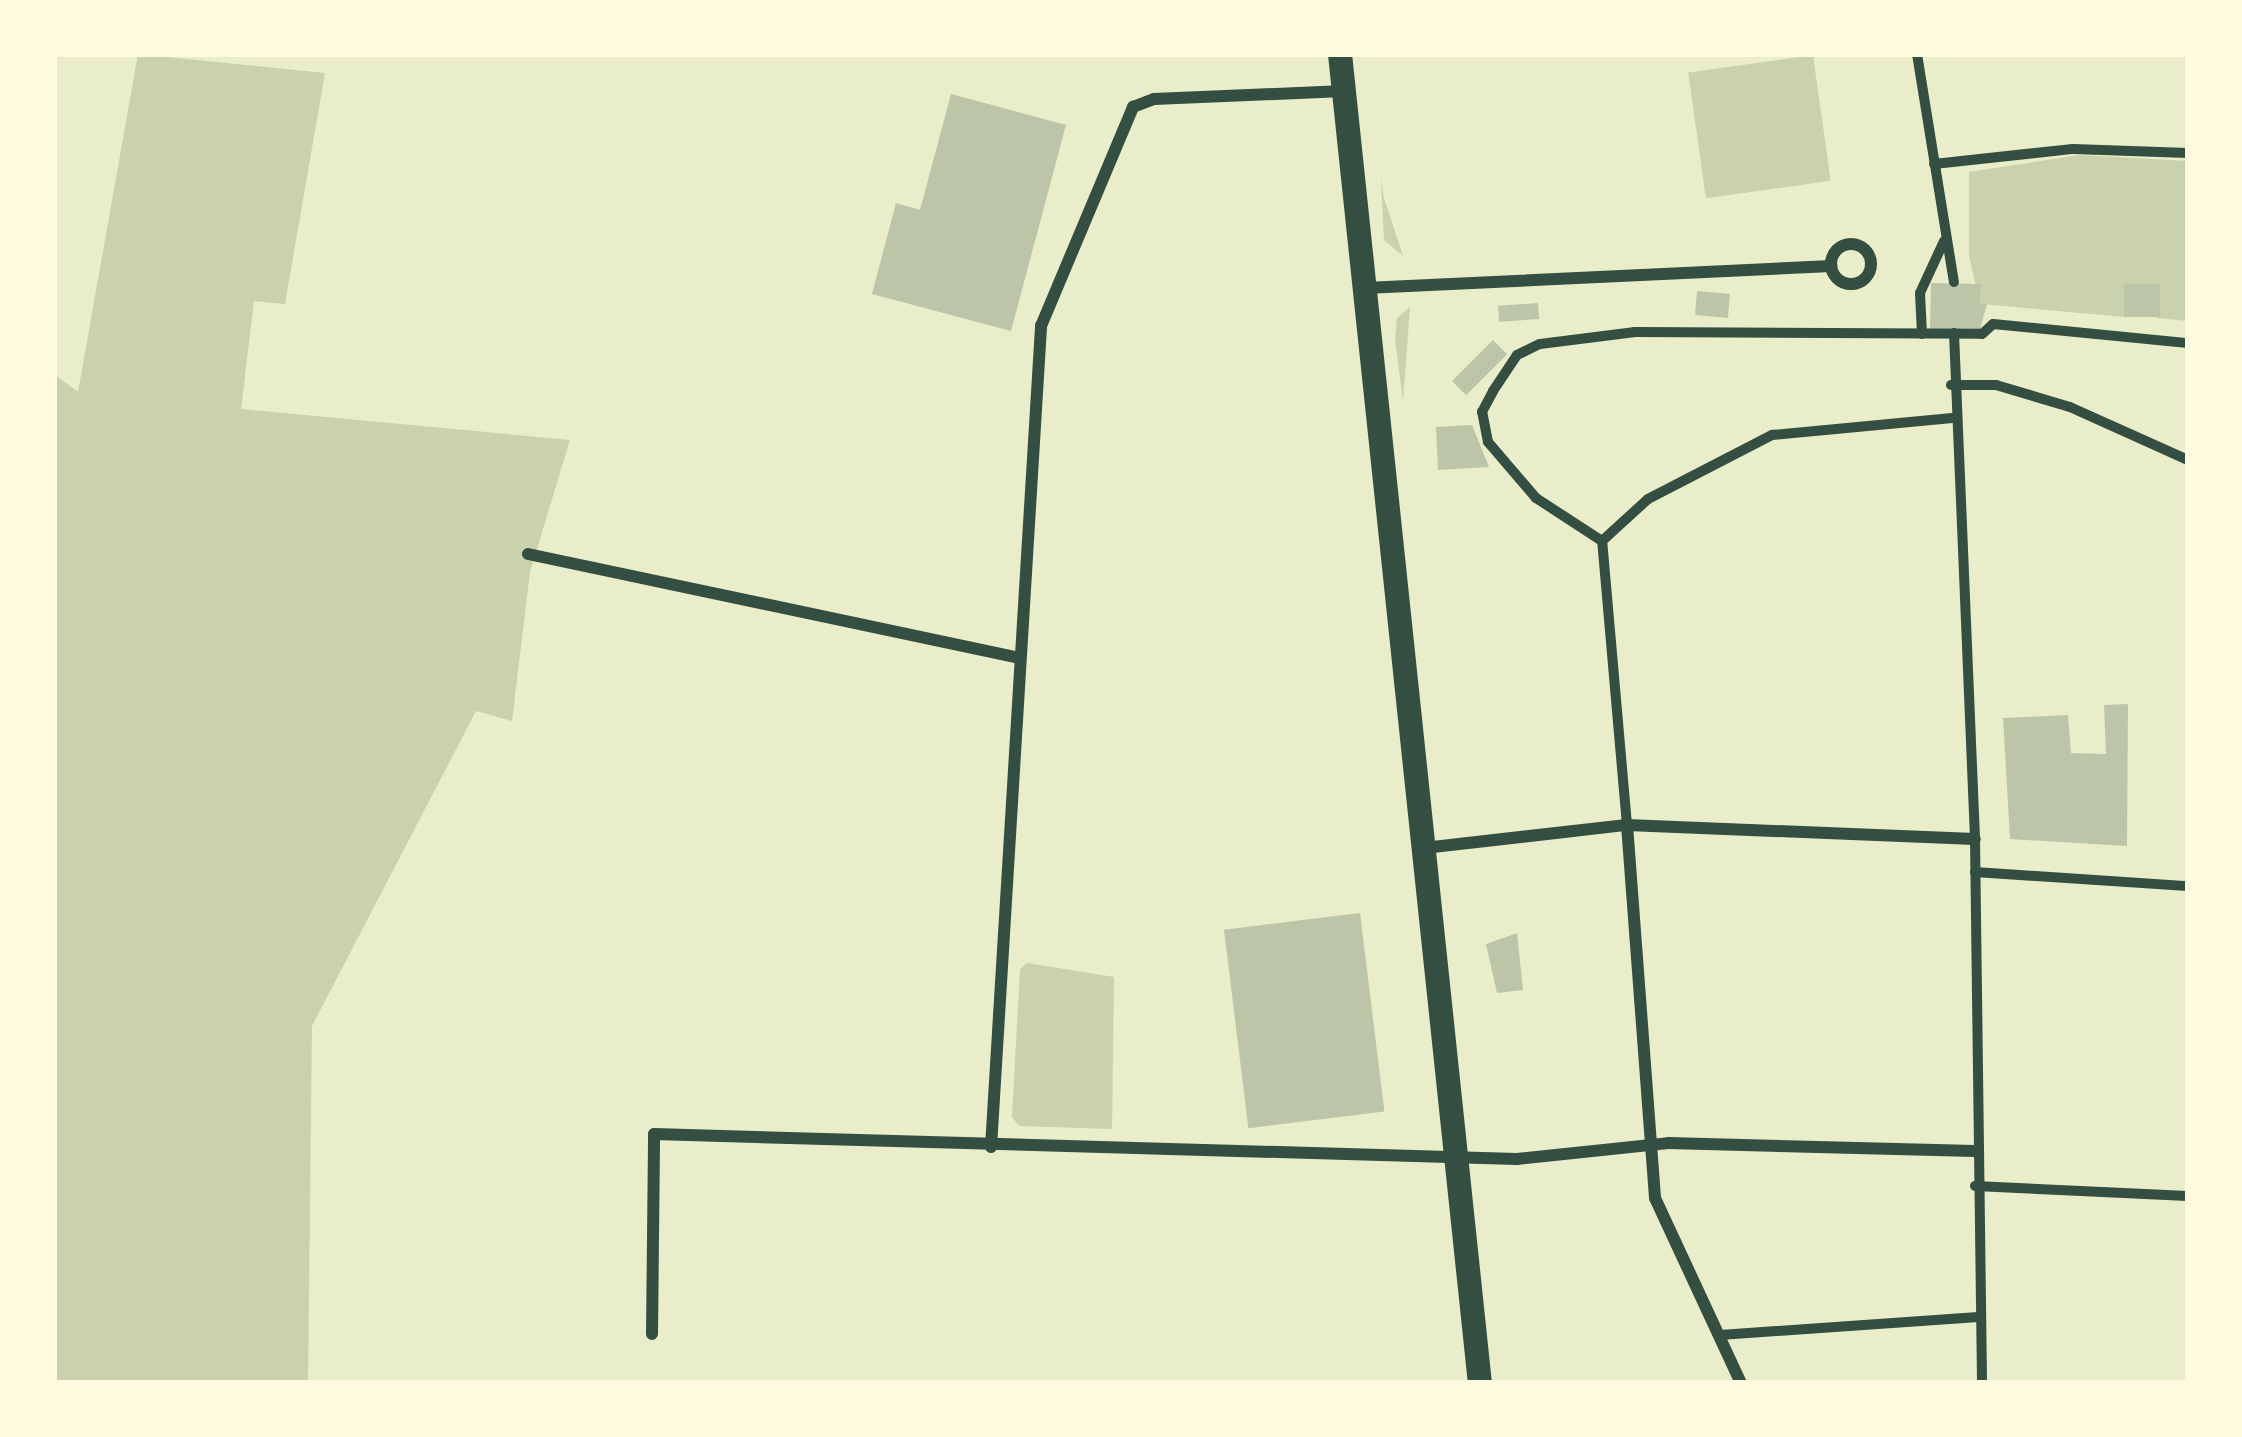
<!DOCTYPE html>
<style>
body{margin:0}
#map{position:relative;width:2242px;height:1437px;overflow:hidden;background:#e9edc9;font-family:"Exo 2",sans-serif}
div>[style]{position:absolute}
.green>*{inset:0;background:#cad2ad;transform-origin:0 0}
.building>*{inset:0;background:#bcc5a7;transform-origin:0 0}
.pedestrian>*{height:10px;margin:-5px;padding:0 5px;transform-origin:5px;border-radius:5px;background:#344e41}
.minor>*{height:12px;margin:-6px;padding:0 6px;transform-origin:6px;border-radius:6px;background:#344e41}
.minor>.ring{margin:-6px;padding:0;box-sizing:content-box;background:none;border:12px solid #344e41;border-radius:50%}
.secondary>*{height:24px;margin:-12px;padding:0 12px;transform-origin:12px;border-radius:12px;background:#344e41}
span{translate:-50% -50%;white-space:nowrap;text-align:center;line-height:1.15;-webkit-text-stroke:10px #fefae0;paint-order:stroke}
.frame{position:absolute;inset:0;border:57px solid #fefae0;pointer-events:none}
</style>
<div id="map">
<div class="green">
<div style="clip-path:polygon(138px 54px,325px 73px,285px 304px,254px 301px,241px 409px,570px 440px,530px 572px,512px 721px,476px 711px,312px 1026px,308px 1383px,54px 1383px,54px 374px,78px 392px)"></div>
<div style="left:1813px;top:55px;width:127px;height:126px;rotate:82deg"></div>
<div style="clip-path:polygon(2080px 155px,2188px 161px,2188px 321px,2157px 318px,2159px 284px,2124px 284px,2125px 317px,1980px 304px,1969px 256px,1969px 172px)"></div>
<div style="clip-path:polygon(1381px 178px,1384px 198px,1403px 256px,1384px 240px)"></div>
<div style="clip-path:polygon(1410px 307px,1403px 402px,1395px 339px,1397px 318px)"></div>
<div style="clip-path:polygon(1027px 963px,1114px 977px,1112px 1129px,1019px 1126px,1012px 1117px,1020px 969px)"></div>
</div>
<div class="building">
<div style="clip-path:polygon(951px 94px,1066px 125px,1011px 331px,872px 294px,896px 203px,920px 210px)"></div>
<div style="clip-path:polygon(1931px 283px,1981px 284px,1980px 304px,1987px 304px,1979px 333px,1930px 331px)"></div>
<div style="left:2124px;top:284px;width:36px;height:33px"></div>
<div style="left:1730px;top:294px;width:24px;height:33px;rotate:95deg"></div>
<div style="left:1538px;top:303px;width:16px;height:40px;rotate:86deg"></div>
<div style="left:1493px;top:340px;width:20px;height:58px;rotate:45deg"></div>
<div style="clip-path:polygon(1472px 425px,1489px 467px,1438px 470px,1436px 427px)"></div>
<div style="clip-path:polygon(2128px 704px,2127px 846px,2010px 839px,2003px 718px,2068px 715px,2071px 753px,2106px 754px,2104px 705px)"></div>
<div style="left:1360px;top:913px;width:200px;height:137px;rotate:83deg"></div>
<div style="clip-path:polygon(1517px 933px,1523px 990px,1497px 993px,1486px 944px)"></div>
</div>
<div class="pedestrian">
<div style="left:1917px;top:54px;width:231px;rotate:80.8deg"></div>
<div style="left:1934px;top:164px;width:140px;rotate:-6.2deg"></div>
<div style="left:2073px;top:149px;width:115px;rotate:2deg"></div>
<div style="left:1954px;top:333px;width:506px;rotate:87.62deg"></div>
<div style="left:1975px;top:839px;width:544px;rotate:89.26deg"></div>
<div style="left:1922px;top:334px;width:41px;rotate:-92.8deg"></div>
<div style="left:1920px;top:293px;width:57px;rotate:-65.2deg"></div>
<div style="left:1951px;top:385px;width:45px"></div>
<div style="left:1996px;top:385px;width:77px;rotate:16.6deg"></div>
<div style="left:2070px;top:407px;width:129px;rotate:24.2deg"></div>
<div style="left:1602px;top:541px;width:79px;rotate:-146.9deg"></div>
<div style="left:1536px;top:498px;width:74px;rotate:-130.6deg"></div>
<div style="left:1488px;top:442px;width:31px;rotate:-101deg"></div>
<div style="left:1482px;top:412px;width:24px;rotate:-62deg"></div>
<div style="left:1493px;top:391px;width:43px;rotate:-56.3deg"></div>
<div style="left:1517px;top:355px;width:25px;rotate:-26deg"></div>
<div style="left:1540px;top:344px;width:96px;rotate:-7.2deg"></div>
<div style="left:1635px;top:332px;width:347px;rotate:0.3deg"></div>
<div style="left:1982px;top:334px;width:15px;rotate:-42deg"></div>
<div style="left:1993px;top:324px;width:196px;rotate:5.6deg"></div>
<div style="left:1627px;top:825px;width:285px;rotate:-95deg"></div>
<div style="left:1602px;top:541px;width:62px;rotate:-42.4deg"></div>
<div style="left:1648px;top:499px;width:140px;rotate:-27.3deg"></div>
<div style="left:1772px;top:435px;width:181px;rotate:-5.4deg"></div>
<div style="left:1975px;top:872px;width:213px;rotate:3.8deg"></div>
<div style="left:1975px;top:1186px;width:213px;rotate:2.7deg"></div>
<div style="left:1720px;top:1335px;width:259px;rotate:-4deg"></div>
</div>
<div class="minor">
<div class="ring" style="left:1831px;top:244px;width:28px;height:28px"></div>
<div style="left:1365px;top:288px;width:467px;rotate:-2.7deg"></div>
<div style="left:528px;top:554px;width:503px;rotate:11.94deg"></div>
<div style="left:1627px;top:825px;width:374px;rotate:85.7deg"></div>
<div style="left:1655px;top:1198px;width:204px;rotate:65.1deg"></div>
<div style="left:1424px;top:848px;width:204px;rotate:-6.5deg"></div>
<div style="left:1627px;top:825px;width:348px;rotate:2.3deg"></div>
<div style="left:991px;top:1147px;width:823px;rotate:-86.51deg"></div>
<div style="left:1041px;top:326px;width:238px;rotate:-67.2deg"></div>
<div style="left:1133px;top:107px;width:22px;rotate:-21deg"></div>
<div style="left:1154px;top:99px;width:190px;rotate:-2.4deg"></div>
<div style="left:652px;top:1334px;width:200px;rotate:-89.4deg"></div>
<div style="left:654px;top:1134px;width:863px;rotate:1.66deg"></div>
<div style="left:1517px;top:1159px;width:152px;rotate:-6deg"></div>
<div style="left:1668px;top:1143px;width:307px;rotate:1.5deg"></div>
</div>
<div class="secondary">
<div style="left:1340px;top:54px;width:1336px;rotate:83.99deg"></div>
</div>
<div class="frame"></div>
</div>
